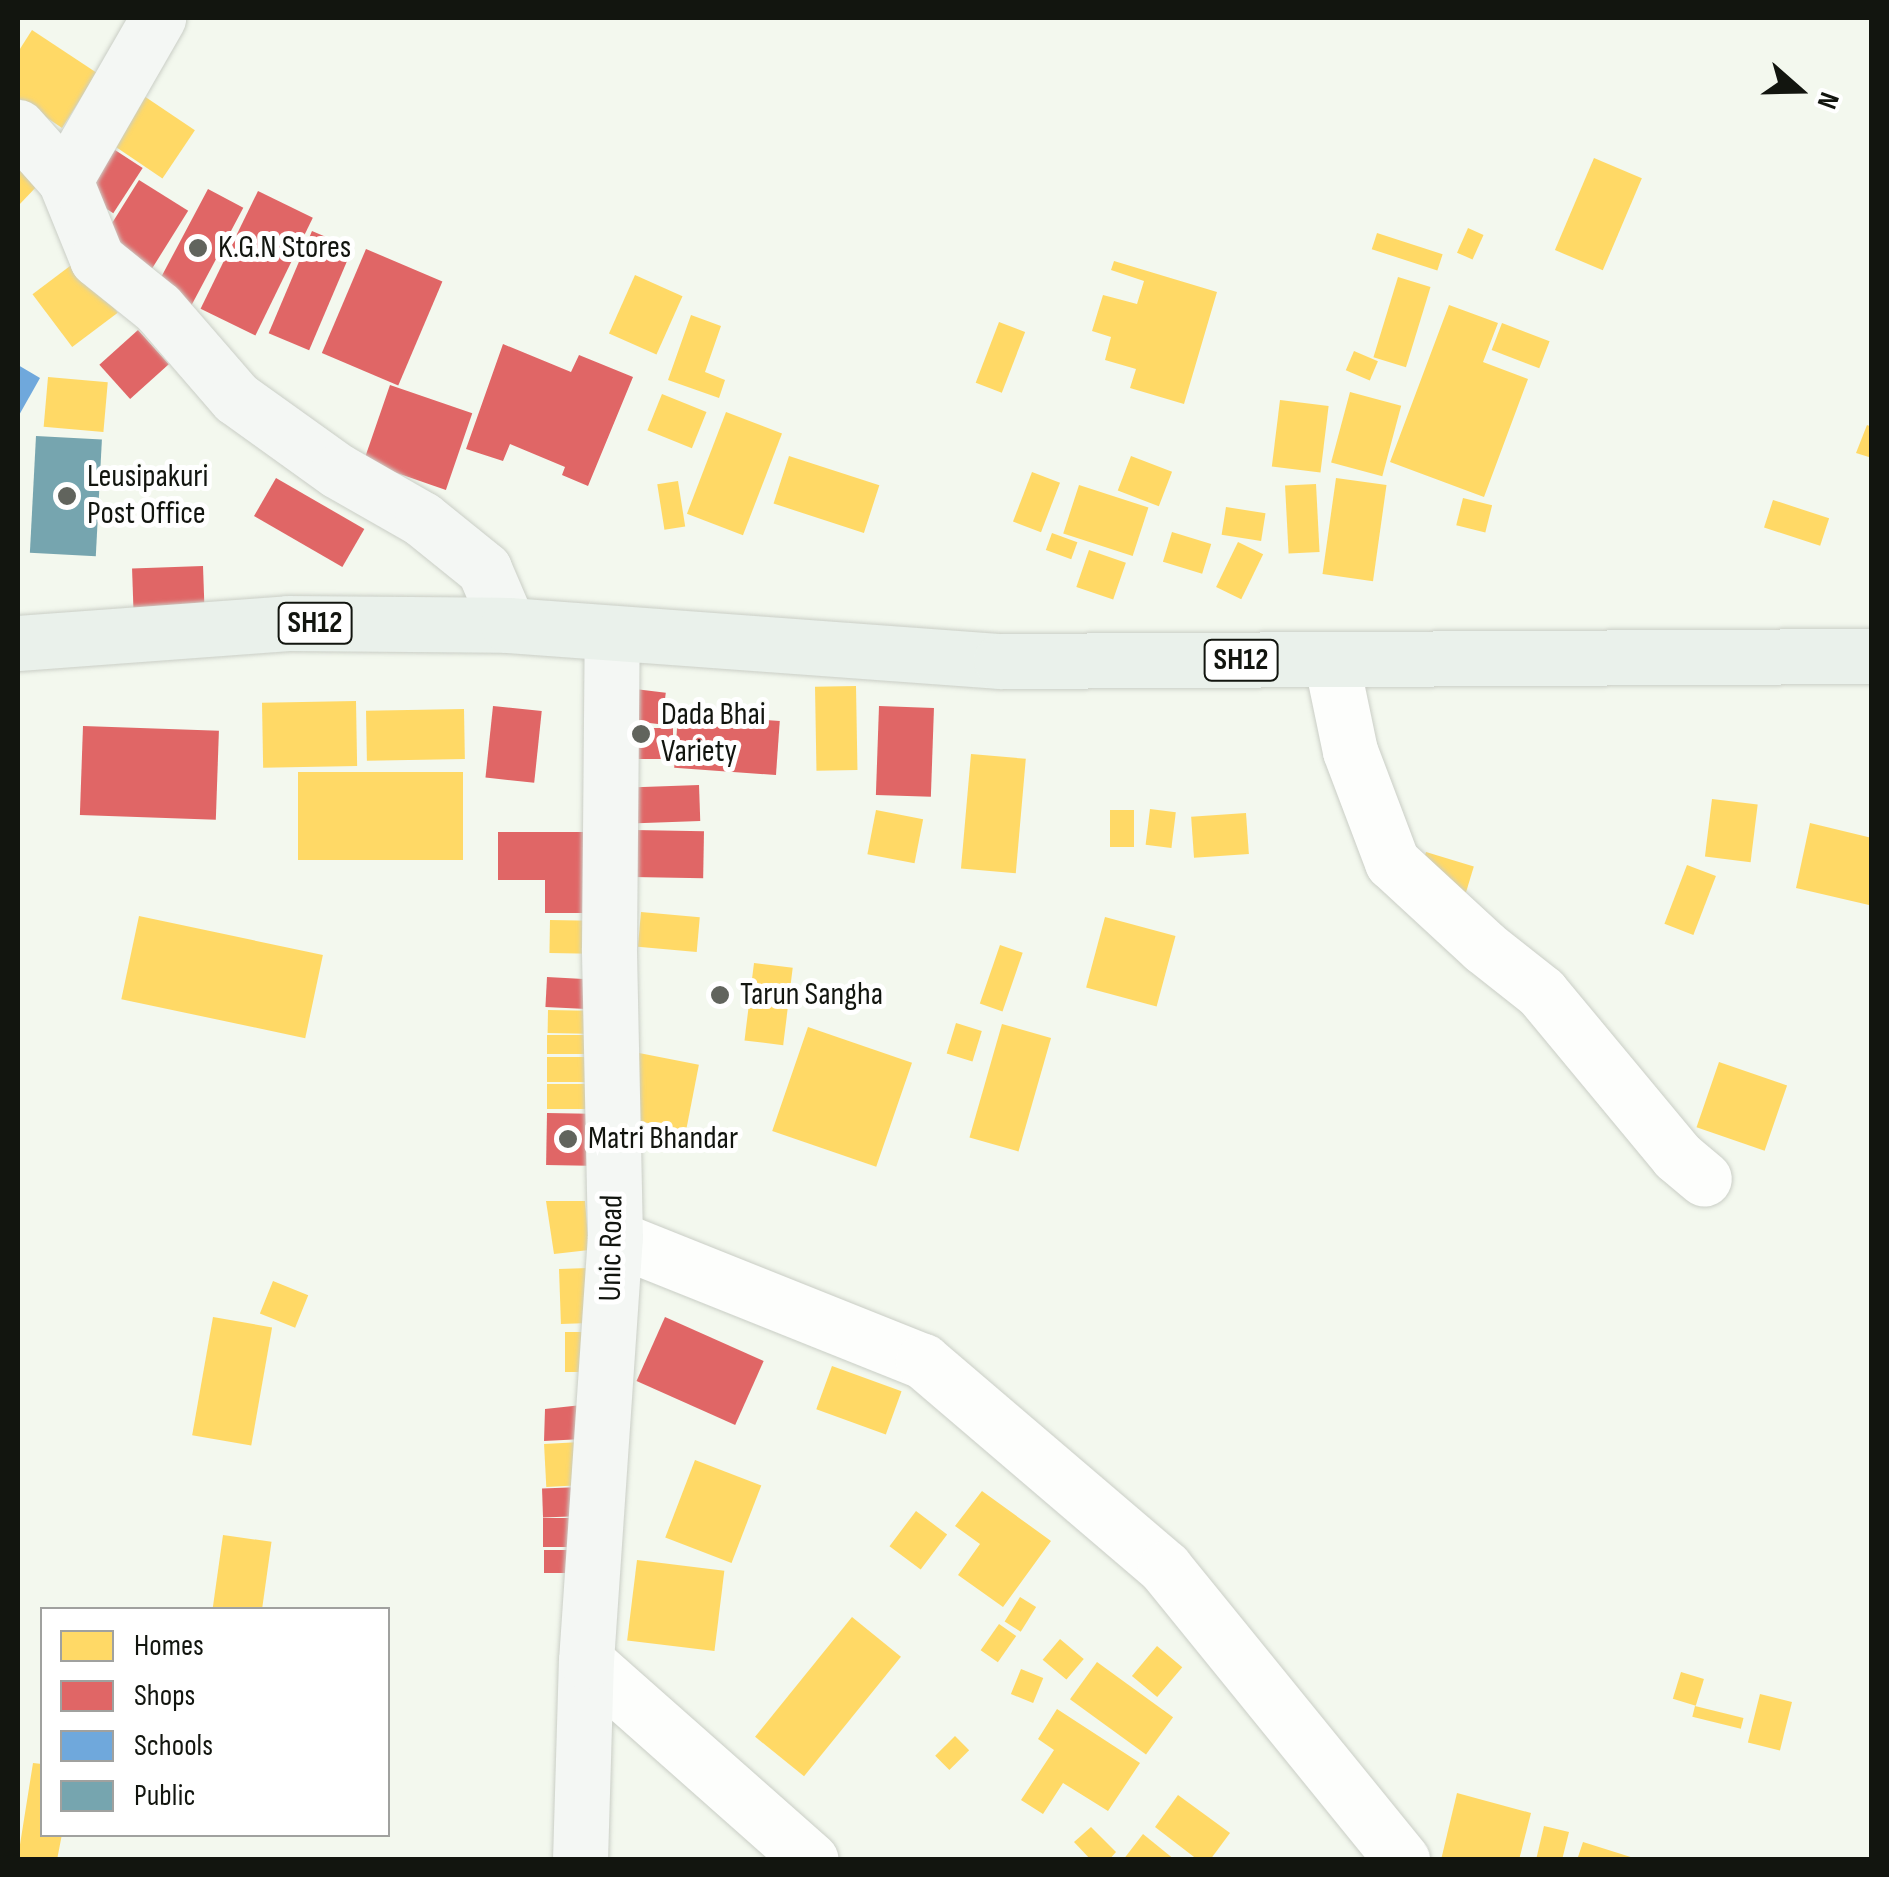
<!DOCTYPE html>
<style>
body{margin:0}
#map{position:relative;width:1889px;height:1877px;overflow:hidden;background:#f3f8ee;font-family:"Sofia Sans Condensed",sans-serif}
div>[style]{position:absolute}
.homes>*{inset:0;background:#ffd966;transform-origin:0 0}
.shops>*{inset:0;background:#e06666;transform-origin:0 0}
.schools>*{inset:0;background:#6fa8dc}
.public>*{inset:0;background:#76a5af;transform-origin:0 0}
.roads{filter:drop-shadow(0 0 2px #cacec6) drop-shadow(0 0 2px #cacec6)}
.street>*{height:55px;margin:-27.5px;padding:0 27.5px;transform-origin:27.5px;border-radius:27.5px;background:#fdfefc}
.secondary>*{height:55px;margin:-27.5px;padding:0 27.5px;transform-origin:27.5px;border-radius:27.5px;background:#f4f7f4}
.primary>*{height:55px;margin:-27.5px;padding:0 27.5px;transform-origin:27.5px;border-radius:27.5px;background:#eaf1eb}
.dots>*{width:28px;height:28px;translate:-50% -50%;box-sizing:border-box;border:5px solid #fff;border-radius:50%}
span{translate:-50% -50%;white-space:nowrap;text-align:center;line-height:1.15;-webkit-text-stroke:10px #fff;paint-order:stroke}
.shield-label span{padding:2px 8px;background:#fff;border:2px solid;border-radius:8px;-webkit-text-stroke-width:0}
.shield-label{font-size:30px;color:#12150f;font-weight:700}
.poi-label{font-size:32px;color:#12150f}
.left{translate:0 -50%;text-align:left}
.street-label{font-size:32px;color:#12150f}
.frame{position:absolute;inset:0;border:20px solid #12150f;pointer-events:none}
.legend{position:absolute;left:40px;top:1607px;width:350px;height:230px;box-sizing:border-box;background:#fff;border:2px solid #a0a19f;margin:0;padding:12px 18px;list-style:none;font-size:30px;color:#12150f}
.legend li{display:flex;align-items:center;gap:20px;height:50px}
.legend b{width:50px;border:2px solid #a0a19f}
.north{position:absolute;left:1749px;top:40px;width:100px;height:100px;-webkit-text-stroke:8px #fff;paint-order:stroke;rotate:110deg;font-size:28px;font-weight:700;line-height:40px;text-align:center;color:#12150f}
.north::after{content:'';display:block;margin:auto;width:35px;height:45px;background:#12150f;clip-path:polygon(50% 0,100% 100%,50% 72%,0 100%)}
</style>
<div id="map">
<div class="homes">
<div style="clip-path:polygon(32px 30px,97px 73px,62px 128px,18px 98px,18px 52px)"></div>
<div style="left:141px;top:94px;width:65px;height:58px;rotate:34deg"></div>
<div style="left:1594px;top:158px;width:52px;height:100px;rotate:23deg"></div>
<div style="clip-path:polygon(18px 162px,39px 184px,18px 206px)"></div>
<div style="left:1468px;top:228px;width:17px;height:27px;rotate:24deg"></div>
<div style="left:1377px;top:233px;width:69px;height:17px;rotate:18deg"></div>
<div style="left:78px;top:260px;width:66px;height:57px;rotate:53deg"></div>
<div style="clip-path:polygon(1114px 261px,1217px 292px,1184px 404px,1130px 388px,1136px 369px,1105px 360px,1111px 337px,1092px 331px,1103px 295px,1137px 304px,1144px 281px,1111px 270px)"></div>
<div style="left:635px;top:275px;width:52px;height:64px;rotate:24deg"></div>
<div style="left:1398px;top:277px;width:34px;height:84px;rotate:17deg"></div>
<div style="clip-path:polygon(1449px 305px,1498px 323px,1483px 362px,1528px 379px,1484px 497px,1390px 462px)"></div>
<div style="clip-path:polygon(691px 315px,721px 326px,705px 372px,725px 380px,719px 398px,668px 380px)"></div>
<div style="left:999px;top:322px;width:28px;height:65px;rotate:21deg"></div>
<div style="left:1502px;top:323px;width:51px;height:29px;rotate:21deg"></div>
<div style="left:1354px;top:351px;width:26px;height:21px;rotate:23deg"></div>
<div style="left:48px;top:377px;width:60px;height:50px;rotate:5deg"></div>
<div style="left:1350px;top:392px;width:53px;height:73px;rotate:15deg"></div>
<div style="left:662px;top:394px;width:48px;height:39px;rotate:22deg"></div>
<div style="left:1280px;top:400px;width:49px;height:67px;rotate:7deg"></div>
<div style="left:726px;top:412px;width:60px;height:109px;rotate:21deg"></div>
<div style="clip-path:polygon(1867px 425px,1872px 427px,1872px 458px,1856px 453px)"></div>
<div style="left:789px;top:456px;width:95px;height:50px;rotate:18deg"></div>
<div style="left:1131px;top:456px;width:44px;height:37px;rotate:21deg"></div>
<div style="left:1032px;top:472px;width:30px;height:53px;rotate:21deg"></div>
<div style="left:1336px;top:478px;width:51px;height:97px;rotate:8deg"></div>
<div style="left:678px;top:481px;width:46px;height:21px;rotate:81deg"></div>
<div style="left:1316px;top:484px;width:68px;height:31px;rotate:87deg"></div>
<div style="left:1079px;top:485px;width:73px;height:51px;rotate:18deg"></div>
<div style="left:1463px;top:498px;width:30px;height:28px;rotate:14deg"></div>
<div style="left:1773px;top:500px;width:59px;height:29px;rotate:18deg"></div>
<div style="left:1226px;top:507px;width:40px;height:28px;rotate:9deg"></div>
<div style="left:1172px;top:532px;width:41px;height:31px;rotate:17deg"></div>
<div style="left:1052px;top:533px;width:27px;height:18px;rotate:20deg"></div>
<div style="left:1238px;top:542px;width:28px;height:50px;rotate:26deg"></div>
<div style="left:1089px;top:550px;width:39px;height:39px;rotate:19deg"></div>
<div style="left:856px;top:686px;width:84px;height:41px;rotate:89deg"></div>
<div style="left:356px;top:701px;width:65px;height:94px;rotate:89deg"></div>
<div style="left:464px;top:709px;width:50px;height:98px;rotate:89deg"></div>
<div style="left:971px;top:754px;width:55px;height:115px;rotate:5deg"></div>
<div style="left:298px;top:772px;width:165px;height:88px"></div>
<div style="left:1712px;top:799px;width:46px;height:58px;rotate:7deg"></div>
<div style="left:1150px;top:809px;width:26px;height:36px;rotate:7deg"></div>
<div style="left:876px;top:810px;width:48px;height:45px;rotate:11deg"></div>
<div style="left:1110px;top:810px;width:24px;height:37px"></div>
<div style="left:1246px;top:813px;width:41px;height:55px;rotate:86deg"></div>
<div style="clip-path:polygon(1810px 823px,1872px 838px,1869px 905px,1796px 888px)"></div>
<div style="left:1426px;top:852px;width:50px;height:28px;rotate:17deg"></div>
<div style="left:1687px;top:865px;width:31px;height:63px;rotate:21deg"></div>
<div style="left:641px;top:912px;width:59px;height:35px;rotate:5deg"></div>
<div style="left:139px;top:916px;width:188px;height:85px;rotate:12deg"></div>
<div style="left:1105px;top:917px;width:73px;height:73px;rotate:15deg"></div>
<div style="left:550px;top:920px;width:42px;height:33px;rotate:1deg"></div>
<div style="left:1000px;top:945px;width:24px;height:62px;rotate:19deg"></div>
<div style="left:754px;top:963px;width:39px;height:78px;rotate:7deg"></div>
<div style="left:548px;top:1010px;width:39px;height:23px;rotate:1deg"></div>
<div style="left:956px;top:1023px;width:27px;height:32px;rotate:17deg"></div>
<div style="left:1002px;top:1024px;width:51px;height:118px;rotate:16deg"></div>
<div style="left:808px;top:1027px;width:110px;height:110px;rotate:19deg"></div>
<div style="left:586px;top:1035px;width:19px;height:39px;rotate:90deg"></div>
<div style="left:639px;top:1053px;width:61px;height:67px;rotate:11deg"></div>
<div style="left:547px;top:1057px;width:39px;height:25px"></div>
<div style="left:1719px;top:1062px;width:72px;height:69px;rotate:19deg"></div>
<div style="left:547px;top:1084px;width:39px;height:25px"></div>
<div style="clip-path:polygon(546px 1201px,585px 1201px,589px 1250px,554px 1254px)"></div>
<div style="left:588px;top:1268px;width:55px;height:29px;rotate:88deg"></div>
<div style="left:273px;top:1281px;width:38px;height:35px;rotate:22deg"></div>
<div style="left:213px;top:1317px;width:60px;height:120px;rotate:10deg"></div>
<div style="left:565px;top:1332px;width:22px;height:40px"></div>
<div style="left:832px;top:1366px;width:74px;height:46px;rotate:20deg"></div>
<div style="left:581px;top:1442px;width:43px;height:37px;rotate:87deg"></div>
<div style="left:695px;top:1460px;width:71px;height:83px;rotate:21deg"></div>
<div style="clip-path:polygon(982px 1491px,1051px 1541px,1003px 1607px,958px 1575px,980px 1544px,955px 1526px)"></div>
<div style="left:916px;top:1511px;width:39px;height:44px;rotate:37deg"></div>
<div style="left:223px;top:1535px;width:49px;height:76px;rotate:8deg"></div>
<div style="left:637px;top:1560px;width:88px;height:81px;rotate:7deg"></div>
<div style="left:1020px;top:1597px;width:19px;height:29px;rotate:32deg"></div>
<div style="left:852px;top:1617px;width:63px;height:154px;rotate:39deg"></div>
<div style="left:999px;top:1624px;width:21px;height:32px;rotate:35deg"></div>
<div style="left:1060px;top:1639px;width:31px;height:27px;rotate:40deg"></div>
<div style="left:1157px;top:1646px;width:33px;height:39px;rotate:40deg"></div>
<div style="left:1097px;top:1662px;width:94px;height:46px;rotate:36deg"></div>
<div style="left:1021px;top:1669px;width:24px;height:27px;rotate:22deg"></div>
<div style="left:1681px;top:1672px;width:24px;height:28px;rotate:17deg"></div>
<div style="left:1760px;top:1694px;width:33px;height:50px;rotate:14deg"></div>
<div style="left:1695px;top:1706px;width:50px;height:11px;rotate:14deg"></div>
<div style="clip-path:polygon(1057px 1709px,1140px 1763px,1108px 1811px,1063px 1783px,1043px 1814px,1021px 1800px,1054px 1750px,1038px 1739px)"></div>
<div style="left:955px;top:1736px;width:20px;height:28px;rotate:45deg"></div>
<div style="clip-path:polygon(33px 1763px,42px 1764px,42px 1834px,62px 1834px,57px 1860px,18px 1857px)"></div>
<div style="clip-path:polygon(1457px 1793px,1531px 1813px,1519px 1860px,1441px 1860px)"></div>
<div style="clip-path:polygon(1178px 1795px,1230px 1833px,1210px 1860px,1198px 1860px,1155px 1827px)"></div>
<div style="clip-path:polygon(1544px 1826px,1569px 1832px,1562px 1860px,1536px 1860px)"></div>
<div style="clip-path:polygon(1091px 1827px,1116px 1852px,1109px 1860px,1091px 1860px,1074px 1842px)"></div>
<div style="clip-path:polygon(1143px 1834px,1175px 1860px,1123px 1860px)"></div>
<div style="clip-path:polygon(1583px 1842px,1637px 1859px,1637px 1860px,1577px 1860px)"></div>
</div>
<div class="shops">
<div style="left:115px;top:150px;width:33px;height:54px;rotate:33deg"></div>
<div style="left:139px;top:180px;width:58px;height:74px;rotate:32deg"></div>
<div style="left:208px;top:189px;width:40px;height:113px;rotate:28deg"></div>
<div style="left:258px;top:191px;width:61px;height:131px;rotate:26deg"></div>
<div style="left:312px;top:231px;width:44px;height:111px;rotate:23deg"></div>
<div style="left:366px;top:249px;width:83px;height:113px;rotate:23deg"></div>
<div style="left:138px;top:330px;width:46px;height:52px;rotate:48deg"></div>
<div style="clip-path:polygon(503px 344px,571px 372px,579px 355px,633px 377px,588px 486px,562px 475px,565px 467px,510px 444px,503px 461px,466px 449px)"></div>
<div style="left:390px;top:385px;width:87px;height:81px;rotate:19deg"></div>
<div style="left:276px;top:478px;width:102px;height:44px;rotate:30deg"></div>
<div style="left:203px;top:566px;width:50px;height:71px;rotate:88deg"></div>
<div style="left:635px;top:689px;width:31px;height:32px;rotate:7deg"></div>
<div style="left:493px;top:706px;width:49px;height:72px;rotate:6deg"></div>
<div style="left:879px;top:706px;width:55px;height:89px;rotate:2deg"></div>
<div style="left:678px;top:714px;width:102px;height:54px;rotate:4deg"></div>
<div style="left:83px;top:726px;width:136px;height:89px;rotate:2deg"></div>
<div style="left:635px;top:728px;width:38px;height:31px"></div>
<div style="left:699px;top:785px;width:36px;height:63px;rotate:88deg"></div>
<div style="left:634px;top:830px;width:70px;height:47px;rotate:1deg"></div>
<div style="clip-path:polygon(498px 832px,592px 832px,593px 913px,545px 913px,545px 880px,498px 880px)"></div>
<div style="left:547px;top:977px;width:41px;height:30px;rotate:3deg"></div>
<div style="left:547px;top:1113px;width:42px;height:52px;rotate:1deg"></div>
<div style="left:665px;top:1317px;width:108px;height:70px;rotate:24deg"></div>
<div style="clip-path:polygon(582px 1405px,583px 1439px,544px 1441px,545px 1409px)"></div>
<div style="left:582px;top:1487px;width:29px;height:40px;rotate:88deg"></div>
<div style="left:582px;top:1518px;width:29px;height:39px;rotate:90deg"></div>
<div style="left:583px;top:1550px;width:23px;height:39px;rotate:90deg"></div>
</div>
<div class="schools">
<div style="clip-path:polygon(18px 365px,40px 378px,18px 417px)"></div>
</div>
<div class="public">
<div style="left:36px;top:436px;width:66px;height:117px;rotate:3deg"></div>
</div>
<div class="roads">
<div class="street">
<div style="left:1331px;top:660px;width:93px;rotate:78.2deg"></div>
<div style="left:1350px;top:751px;width:119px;rotate:69.3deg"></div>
<div style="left:1392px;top:862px;width:125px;rotate:42.7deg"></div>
<div style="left:1484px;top:947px;width:73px;rotate:38.3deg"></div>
<div style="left:1541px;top:992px;width:213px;rotate:50.3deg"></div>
<div style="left:1677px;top:1156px;width:35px;rotate:40deg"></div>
<div style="left:615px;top:1238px;width:332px;rotate:21.8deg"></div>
<div style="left:923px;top:1361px;width:318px;rotate:40.5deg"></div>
<div style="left:1165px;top:1568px;width:376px;rotate:50.9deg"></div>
<div style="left:586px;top:1661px;width:300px;rotate:41.5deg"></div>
</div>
<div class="secondary">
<div style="left:18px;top:127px;width:71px;rotate:48.4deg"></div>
<div style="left:65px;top:180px;width:85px;rotate:67.9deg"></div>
<div style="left:97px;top:259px;width:78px;rotate:38.8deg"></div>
<div style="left:158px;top:308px;width:119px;rotate:49.1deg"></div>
<div style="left:236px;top:398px;width:125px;rotate:35.6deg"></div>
<div style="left:338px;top:471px;width:97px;rotate:29.7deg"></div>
<div style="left:422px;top:519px;width:80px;rotate:38.9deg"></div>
<div style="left:484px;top:569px;width:61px;rotate:66.8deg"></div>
<div style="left:65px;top:180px;width:187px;rotate:-60.1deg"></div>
<div style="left:580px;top:1860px;width:199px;rotate:-88.3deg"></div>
<div style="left:586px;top:1661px;width:424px;rotate:-86.1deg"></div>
<div style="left:615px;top:1238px;width:290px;rotate:-91.2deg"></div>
<div style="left:609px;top:948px;width:313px;rotate:-89.5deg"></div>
</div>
<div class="primary">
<div style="left:18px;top:643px;width:271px;rotate:-4.2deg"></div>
<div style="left:288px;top:623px;width:220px;rotate:0.5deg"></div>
<div style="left:508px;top:625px;width:494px;rotate:4.2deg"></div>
<div style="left:1001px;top:661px;width:871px;rotate:-0.33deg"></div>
</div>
</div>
<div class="dots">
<div style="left:198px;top:248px;background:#61645d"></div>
<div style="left:67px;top:496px;background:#61645d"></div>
<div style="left:641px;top:734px;background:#61645d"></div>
<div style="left:720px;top:995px;background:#61645d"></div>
<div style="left:568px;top:1139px;background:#61645d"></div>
</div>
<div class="shield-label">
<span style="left:315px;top:623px">SH12</span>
<span style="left:1241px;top:660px">SH12</span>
</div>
<div class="poi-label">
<span class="left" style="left:218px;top:248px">K.G.N Stores</span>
<span class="left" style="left:87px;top:496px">Leusipakuri<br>Post Office</span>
<span class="left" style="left:661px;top:734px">Dada Bhai<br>Variety</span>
<span class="left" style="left:740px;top:995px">Tarun Sangha</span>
<span class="left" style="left:588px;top:1139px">Matri Bhandar</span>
</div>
<div class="street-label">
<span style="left:612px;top:1248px;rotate:-89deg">Unic Road</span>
</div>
<div class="frame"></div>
<ul class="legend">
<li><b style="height:28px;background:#ffd966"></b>Homes</li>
<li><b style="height:28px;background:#e06666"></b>Shops</li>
<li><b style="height:28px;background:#6fa8dc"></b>Schools</li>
<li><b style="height:28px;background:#76a5af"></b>Public</li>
</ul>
<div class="north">N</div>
</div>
